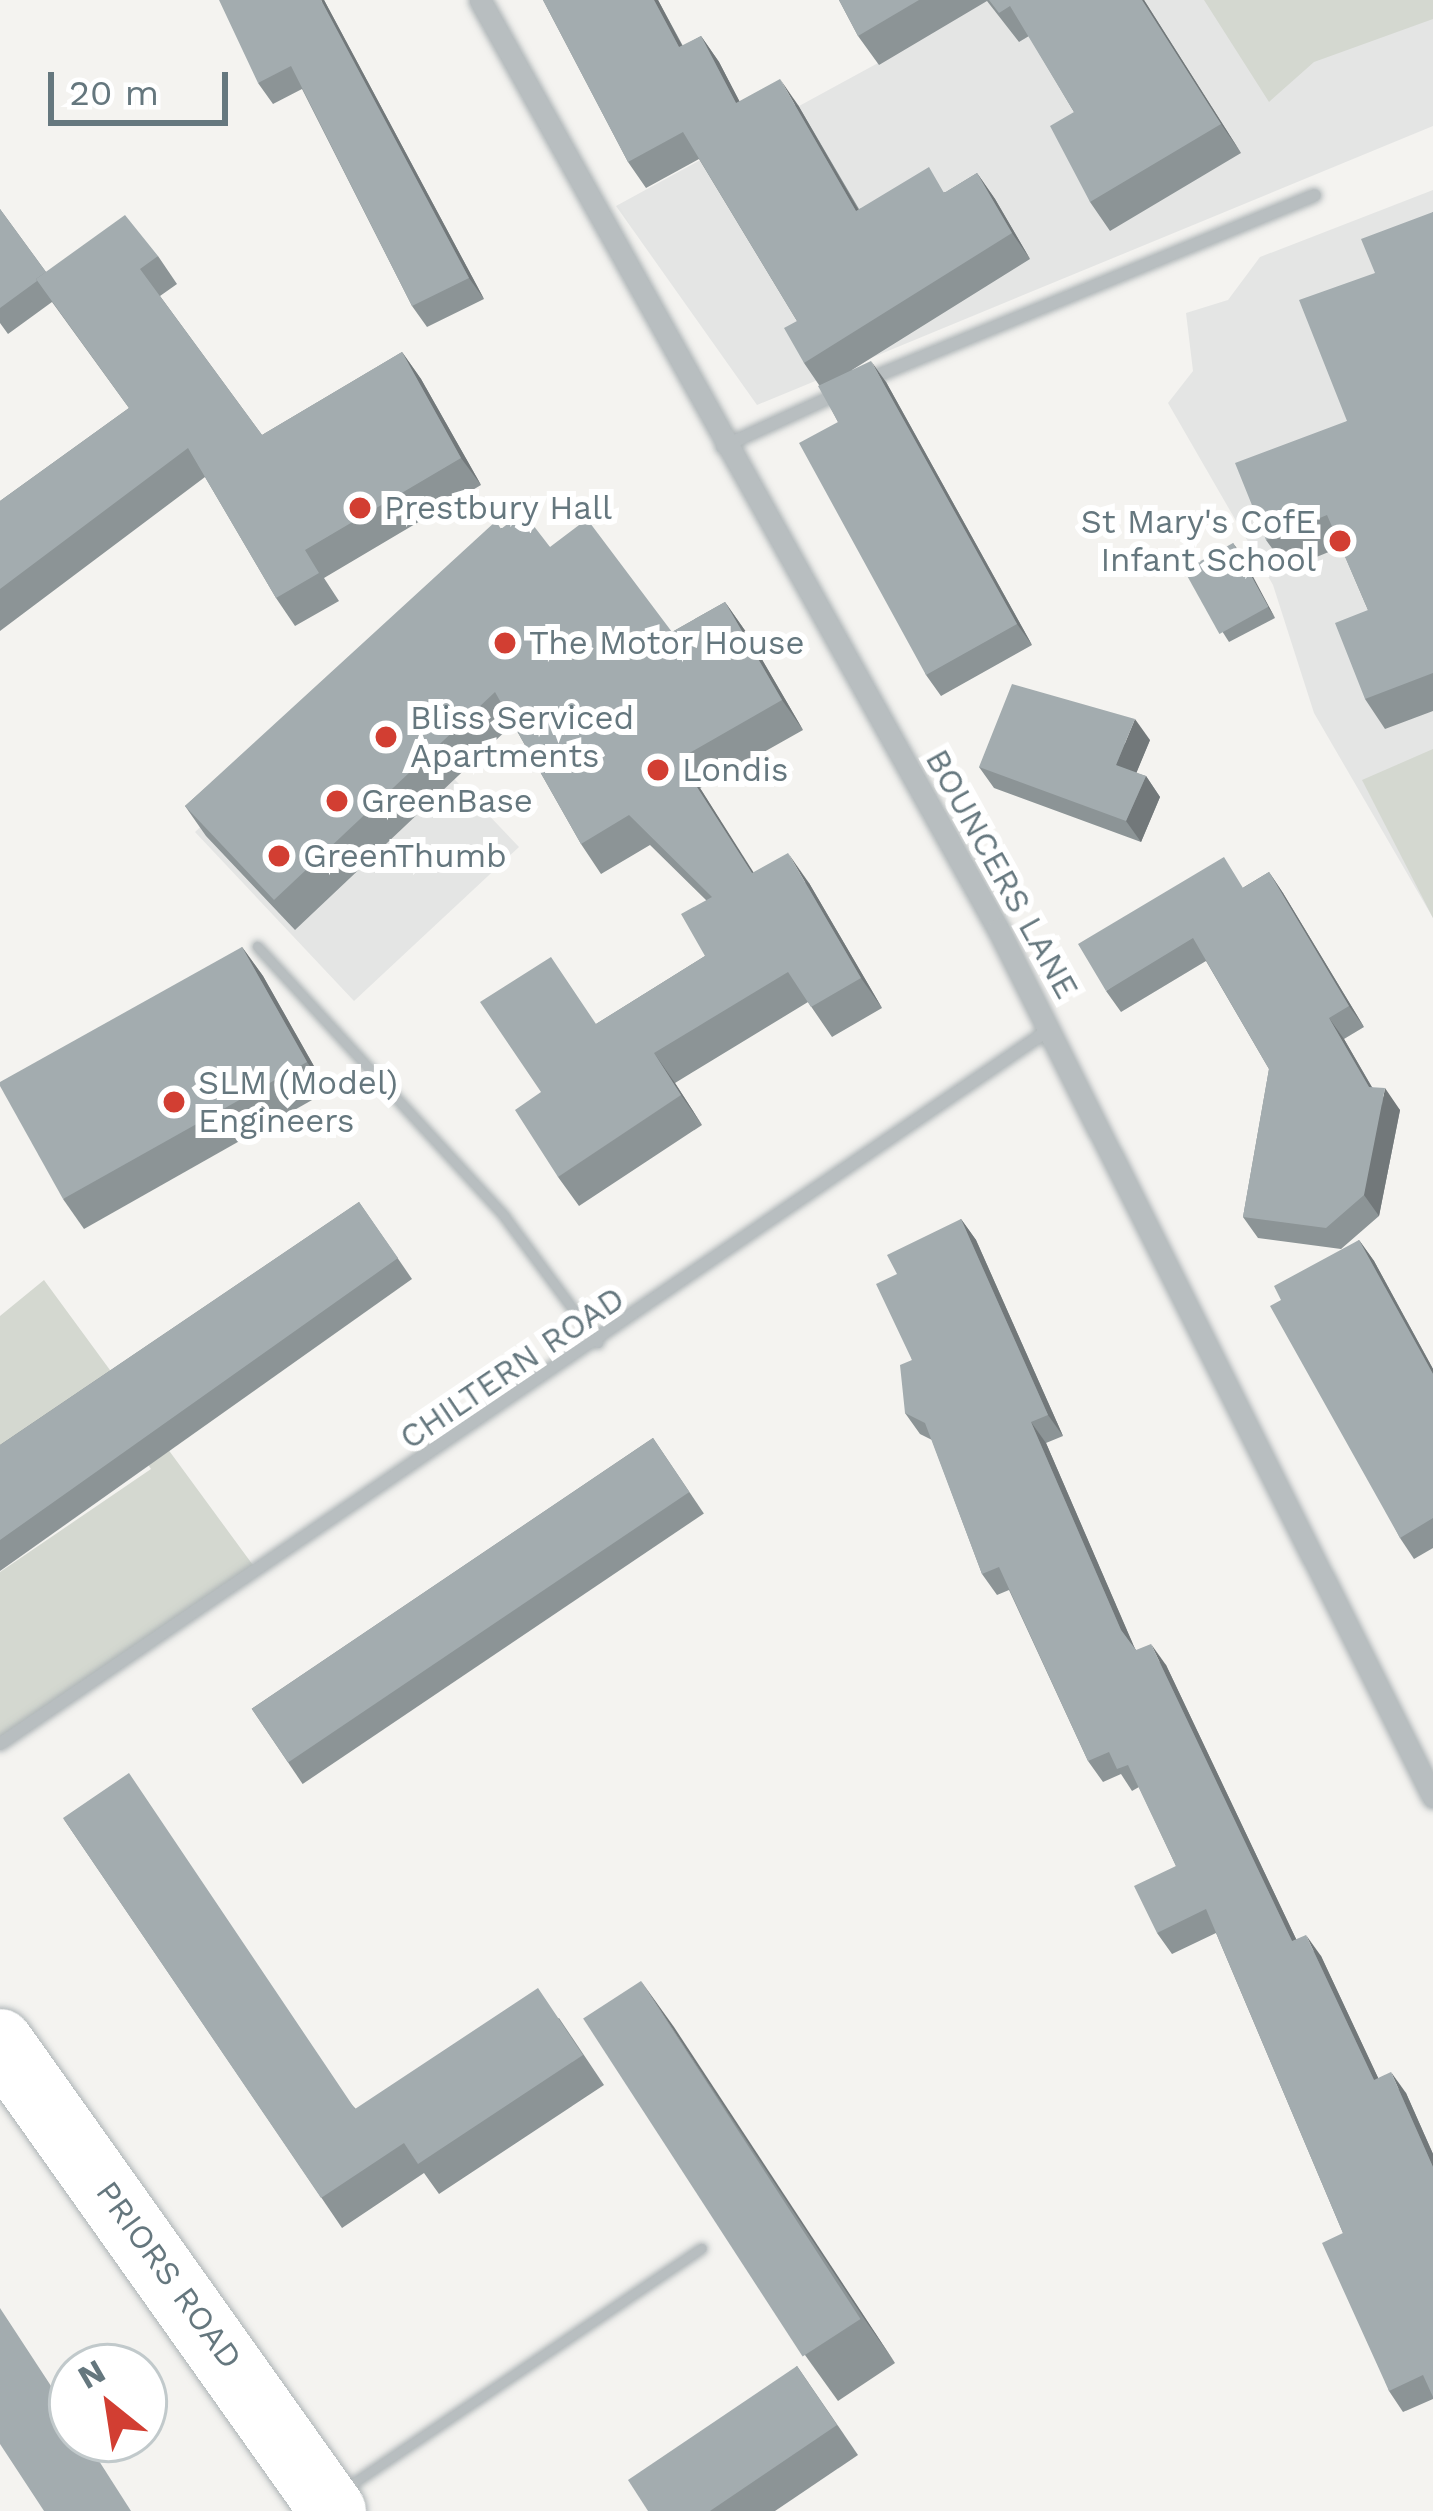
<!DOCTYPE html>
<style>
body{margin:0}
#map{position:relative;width:1433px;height:2511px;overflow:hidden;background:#f4f3f0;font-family:"Work Sans",sans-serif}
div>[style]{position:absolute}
.built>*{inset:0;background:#e4e5e4}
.green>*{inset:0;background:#d4d8d0}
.roads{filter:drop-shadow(0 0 3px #adb4b6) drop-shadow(0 0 3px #adb4b6)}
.service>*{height:9px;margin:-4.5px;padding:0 4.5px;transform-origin:4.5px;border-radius:4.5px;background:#b8bec0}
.minor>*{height:12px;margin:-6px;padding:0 6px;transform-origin:6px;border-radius:6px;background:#b8bec0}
.tertiary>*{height:21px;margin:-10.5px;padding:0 10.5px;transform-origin:10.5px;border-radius:10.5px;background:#b8bec0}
.secondary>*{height:66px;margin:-33px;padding:0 33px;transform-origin:33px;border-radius:33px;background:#fff}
.wall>*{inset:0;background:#8c9496;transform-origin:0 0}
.shaded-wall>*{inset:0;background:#72787a}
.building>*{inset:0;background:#a3acaf;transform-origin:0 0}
.dots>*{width:33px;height:33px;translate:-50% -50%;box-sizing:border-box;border:6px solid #fff;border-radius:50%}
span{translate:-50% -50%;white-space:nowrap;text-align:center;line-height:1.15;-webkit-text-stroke:12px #fff;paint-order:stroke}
.poi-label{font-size:33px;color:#65777e}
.left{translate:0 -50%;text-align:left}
.right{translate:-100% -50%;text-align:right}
.street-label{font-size:33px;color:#65777e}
.north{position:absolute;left:48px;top:2343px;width:120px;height:120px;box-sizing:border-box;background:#fff;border:3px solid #c1c9cb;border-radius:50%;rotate:330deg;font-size:33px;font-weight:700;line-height:48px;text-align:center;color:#65777e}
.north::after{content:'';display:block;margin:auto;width:42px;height:54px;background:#d23e32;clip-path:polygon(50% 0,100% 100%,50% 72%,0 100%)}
.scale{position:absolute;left:48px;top:72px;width:180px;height:54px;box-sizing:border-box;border:6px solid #65777e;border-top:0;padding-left:15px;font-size:36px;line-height:42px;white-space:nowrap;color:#65777e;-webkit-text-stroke:9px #fff;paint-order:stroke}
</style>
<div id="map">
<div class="built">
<div style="clip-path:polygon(887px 0,1433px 0,1433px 126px,757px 405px,616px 206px,878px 63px)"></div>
<div style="clip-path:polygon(1433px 190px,1433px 918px,1314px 713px,1273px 585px,1168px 403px,1193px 371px,1186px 313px,1228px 300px,1260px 257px)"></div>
<div style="clip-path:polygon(379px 660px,439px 763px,519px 847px,354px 1001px,195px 832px)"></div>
</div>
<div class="green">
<div style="clip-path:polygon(1204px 0,1433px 0,1433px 19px,1314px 62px,1269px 102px)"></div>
<div style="clip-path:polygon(1433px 749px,1433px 918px,1362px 780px)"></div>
<div style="clip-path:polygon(44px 1280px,258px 1572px,0 1744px,0 1572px,151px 1469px,125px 1430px,0 1476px,0 1316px)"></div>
</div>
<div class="roads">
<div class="service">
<div style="left:257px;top:946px;width:366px;rotate:47.5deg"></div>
<div style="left:504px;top:1216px;width:158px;rotate:53.5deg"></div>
<div style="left:346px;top:2488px;width:429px;rotate:-34deg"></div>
</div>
<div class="minor">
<div style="left:869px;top:379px;width:482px;rotate:-22.4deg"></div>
<div style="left:722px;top:447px;width:130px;rotate:-24.6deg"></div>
<div style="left:0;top:1744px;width:1270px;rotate:-34.25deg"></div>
</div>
<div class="tertiary">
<div style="left:480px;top:0;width:1064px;rotate:60.86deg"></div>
<div style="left:998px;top:929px;width:971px;rotate:63.38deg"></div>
</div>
<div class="secondary">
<div style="left:0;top:2042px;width:575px;rotate:54.62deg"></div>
</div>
</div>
<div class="wall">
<div style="clip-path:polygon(324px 0,484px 299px,427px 327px,412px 306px,302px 89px,273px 104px,258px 83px)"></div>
<div style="clip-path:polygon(543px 0,658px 0,683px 46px,701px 36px,719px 62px,739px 101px,798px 105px,859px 209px,946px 192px,977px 173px,995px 199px,1030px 259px,852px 370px,886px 382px,1032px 645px,941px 696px,926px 675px,838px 422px,819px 385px,804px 363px,797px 321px,699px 159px,646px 188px,628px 162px)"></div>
<div style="clip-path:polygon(839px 0,1144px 0,1241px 153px,1110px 231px,1090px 202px,1074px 112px,1029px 36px,1019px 42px,987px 1px,879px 65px,858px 36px)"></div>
<div style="clip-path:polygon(0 209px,46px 272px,158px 256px,177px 284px,160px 296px,262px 435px,402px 352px,421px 379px,481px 485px,324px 578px,339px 601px,295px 626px,276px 598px,205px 477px,0 631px,0 501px,129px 408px,52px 302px,8px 334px,0 323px)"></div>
<div style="clip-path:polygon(1433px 212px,1433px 711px,1385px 729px,1365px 699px,1368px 610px,1341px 547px,1287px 569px,1266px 540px,1347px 421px,1375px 273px)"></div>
<div style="clip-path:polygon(501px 528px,550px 547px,672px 632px,725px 602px,746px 632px,803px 730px,700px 788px,753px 873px,809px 883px,882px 1008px,832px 1037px,808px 1002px,675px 1083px,702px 1125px,579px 1206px,558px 1177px,541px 1092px,596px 1024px,705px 956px,706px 900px,650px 845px,601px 874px,581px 844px,513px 724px,295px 930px,206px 836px,185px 806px)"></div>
<div style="clip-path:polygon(1233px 543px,1275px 618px,1229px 642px,1222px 631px)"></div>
<div style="clip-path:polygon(1150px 740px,1136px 773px,1146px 776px,1160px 797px,1141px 842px,994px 788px,979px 767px)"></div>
<div style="clip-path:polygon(1269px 872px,1283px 893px,1364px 1027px,1344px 1039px,1372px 1087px,1400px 1110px,1379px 1216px,1341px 1249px,1258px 1238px,1243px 1217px,1269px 1069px,1206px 961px,1121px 1012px,1106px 991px,1244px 887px)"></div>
<div style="clip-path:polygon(242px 947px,263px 976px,328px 1091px,84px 1229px,63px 1199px)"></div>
<div style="clip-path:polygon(359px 1202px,412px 1279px,0 1571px,0 1445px)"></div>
<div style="clip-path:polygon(961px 1219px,976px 1240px,1063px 1436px,1046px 1443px,1134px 1647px,1136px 1650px,1166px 1665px,1296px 1939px,1321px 1956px,1378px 2078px,1406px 2093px,1433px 2154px,1433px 2399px,1403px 2412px,1389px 2391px,1343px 2233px,1216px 1933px,1172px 1954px,1157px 1933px,1176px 1866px,1139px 1787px,1132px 1791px,1121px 1774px,1103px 1782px,1088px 1761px,1009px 1590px,997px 1595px,982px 1574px,932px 1440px,920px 1434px,905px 1413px,912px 1360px,897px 1274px)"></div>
<div style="clip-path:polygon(1359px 1240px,1374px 1261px,1433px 1369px,1433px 1548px,1414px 1559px,1400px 1538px,1281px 1300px)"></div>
<div style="left:653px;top:1438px;width:91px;height:484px;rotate:56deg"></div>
<div style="clip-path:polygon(63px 1818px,356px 2109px,559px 2018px,604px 2085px,439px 2194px,424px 2173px,342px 2228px)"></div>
<div style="clip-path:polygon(641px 1981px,895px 2363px,838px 2401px,805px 2355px)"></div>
<div style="clip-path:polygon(797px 2366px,858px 2455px,775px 2511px,648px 2511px)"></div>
</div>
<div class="shaded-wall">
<div style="clip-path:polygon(321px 0,324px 0,484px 299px,469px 278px)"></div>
<div style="clip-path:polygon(654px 0,658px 0,697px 74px,679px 47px)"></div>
<div style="clip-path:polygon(1142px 0,1144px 0,1241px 153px,1221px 124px)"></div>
<div style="clip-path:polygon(701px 36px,719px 62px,754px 129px,736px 103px)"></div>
<div style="clip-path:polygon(780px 79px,798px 105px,874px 237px,856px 211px)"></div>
<div style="clip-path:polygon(977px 173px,995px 199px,1030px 259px,1012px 233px)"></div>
<div style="clip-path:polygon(402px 352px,421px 379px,481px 485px,461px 458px)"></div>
<div style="clip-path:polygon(871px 361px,886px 382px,1032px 645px,1017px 624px)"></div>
<div style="clip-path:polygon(1233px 543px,1241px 554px,1275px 618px,1268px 607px)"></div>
<div style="clip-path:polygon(725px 602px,746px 632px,803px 730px,782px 700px)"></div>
<div style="clip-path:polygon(1135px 719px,1150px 740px,1131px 786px,1116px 765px)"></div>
<div style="clip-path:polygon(679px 759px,700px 788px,773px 903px,752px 873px)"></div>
<div style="clip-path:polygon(1146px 776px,1160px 797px,1141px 842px,1126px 821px)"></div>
<div style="clip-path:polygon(788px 853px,809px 883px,882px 1008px,861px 978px)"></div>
<div style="clip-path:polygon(1269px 872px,1283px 893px,1364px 1027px,1349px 1006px)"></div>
<div style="clip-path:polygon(242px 947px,263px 976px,328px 1091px,307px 1062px)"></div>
<div style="clip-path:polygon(1329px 1018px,1344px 1039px,1382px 1105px,1385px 1088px,1400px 1110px,1379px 1216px,1364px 1195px,1369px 1087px)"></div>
<div style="clip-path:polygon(654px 1053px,675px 1083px,702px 1125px,681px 1095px)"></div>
<div style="clip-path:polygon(961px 1219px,976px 1240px,1063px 1436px,1048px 1415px)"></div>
<div style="clip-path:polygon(1359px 1240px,1374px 1261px,1433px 1369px,1433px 1374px)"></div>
<div style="clip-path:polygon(1031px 1422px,1046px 1443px,1136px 1651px,1121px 1630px)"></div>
<div style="clip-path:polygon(1151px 1644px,1166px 1665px,1307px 1962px,1292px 1941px)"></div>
<div style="clip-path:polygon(1306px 1935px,1321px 1956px,1389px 2101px,1374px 2080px)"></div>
<div style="clip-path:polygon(641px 1981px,674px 2027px,895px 2363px,863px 2317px)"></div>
<div style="clip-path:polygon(1391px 2072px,1406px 2093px,1433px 2154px,1433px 2167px)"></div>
</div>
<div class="building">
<div style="clip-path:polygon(219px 0,321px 0,469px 278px,412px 306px,291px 66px,258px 83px)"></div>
<div style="clip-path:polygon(543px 0,654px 0,679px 47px,701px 36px,736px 103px,780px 79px,856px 211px,929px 167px,944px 193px,977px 173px,1012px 233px,804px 363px,784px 328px,797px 321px,683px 132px,628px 162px)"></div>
<div style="clip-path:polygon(839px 0,919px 0,858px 36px)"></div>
<div style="clip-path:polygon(989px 0,1142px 0,1221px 124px,1090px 202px,1050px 126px,1074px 112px,1010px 6px,999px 13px)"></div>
<div style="clip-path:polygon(0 209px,46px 272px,36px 279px,37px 281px,0 308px)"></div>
<div style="clip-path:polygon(1433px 212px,1433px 673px,1365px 699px,1335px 623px,1368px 610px,1327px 515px,1266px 540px,1235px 463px,1347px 421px,1299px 300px,1375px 273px,1361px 239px)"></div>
<div style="clip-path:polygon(125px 215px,158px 256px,140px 269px,262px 435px,402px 352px,461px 458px,305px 550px,319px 573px,276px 598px,188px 448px,0 589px,0 501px,129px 408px,36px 279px)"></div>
<div style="clip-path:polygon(871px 361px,1017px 624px,926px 675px,799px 443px,838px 422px,818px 386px)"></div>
<div style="clip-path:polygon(523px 512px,550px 547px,587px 519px,672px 632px,725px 602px,782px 700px,679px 759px,752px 873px,788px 853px,861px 978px,811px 1007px,788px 972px,654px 1053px,681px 1095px,558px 1177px,515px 1110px,541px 1092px,480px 1002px,551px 957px,596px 1024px,705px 956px,681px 914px,712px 897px,629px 815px,581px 844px,495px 692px,274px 900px,185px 806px,496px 521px,501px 529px)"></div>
<div style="left:1233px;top:543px;width:73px;height:56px;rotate:61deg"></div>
<div style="clip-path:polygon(1012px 684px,1135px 719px,1116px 765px,1146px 776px,1126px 821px,979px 767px)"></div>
<div style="clip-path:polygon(1224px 857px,1243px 888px,1269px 872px,1349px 1006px,1329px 1018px,1369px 1087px,1385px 1088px,1364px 1195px,1326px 1228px,1243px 1217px,1269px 1069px,1193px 938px,1106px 991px,1078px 944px)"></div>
<div style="clip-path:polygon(242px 947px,307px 1062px,63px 1199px,0 1086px,0 1082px)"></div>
<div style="clip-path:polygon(359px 1202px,398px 1258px,0 1540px,0 1445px)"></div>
<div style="clip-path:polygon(961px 1219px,1048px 1415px,1031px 1422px,1121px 1630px,1136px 1650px,1151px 1644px,1292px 1941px,1306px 1935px,1374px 2080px,1391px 2072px,1433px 2167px,1433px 2397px,1423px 2375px,1389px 2391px,1322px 2243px,1343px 2233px,1206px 1909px,1157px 1933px,1134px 1886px,1176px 1866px,1128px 1765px,1117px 1769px,1109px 1752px,1088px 1761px,999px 1567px,982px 1574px,925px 1423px,905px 1413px,900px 1365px,912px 1360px,876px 1284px,897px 1274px,887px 1255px)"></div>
<div style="clip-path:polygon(1359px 1240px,1433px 1374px,1433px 1518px,1400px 1538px,1270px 1306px,1281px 1300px,1274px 1286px)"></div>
<div style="left:653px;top:1438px;width:65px;height:484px;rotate:56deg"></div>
<div style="clip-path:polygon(129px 1773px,355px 2109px,538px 1988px,583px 2055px,418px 2164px,404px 2143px,321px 2198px,63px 1818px)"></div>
<div style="left:641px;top:1981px;width:403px;height:69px;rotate:57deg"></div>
<div style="clip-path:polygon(0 2308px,72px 2418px,72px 2439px,85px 2439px,131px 2511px,44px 2511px,0 2444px)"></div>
<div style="clip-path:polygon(797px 2366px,837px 2425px,710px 2511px,648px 2511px,628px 2480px)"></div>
</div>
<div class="dots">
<div style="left:360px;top:508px;background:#d23e32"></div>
<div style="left:1340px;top:541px;background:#d23e32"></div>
<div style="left:505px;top:643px;background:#d23e32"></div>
<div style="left:386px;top:737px;background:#d23e32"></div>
<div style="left:658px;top:770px;background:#d23e32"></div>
<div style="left:337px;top:801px;background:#d23e32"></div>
<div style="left:279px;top:856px;background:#d23e32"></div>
<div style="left:174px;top:1102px;background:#d23e32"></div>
</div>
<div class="poi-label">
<span class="left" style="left:384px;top:508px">Prestbury Hall</span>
<span class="right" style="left:1316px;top:541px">St Mary's CofE<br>Infant School</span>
<span class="left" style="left:529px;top:643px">The Motor House</span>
<span class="left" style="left:410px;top:737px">Bliss Serviced<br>Apartments</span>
<span class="left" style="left:682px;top:770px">Londis</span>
<span class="left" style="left:361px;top:801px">GreenBase</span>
<span class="left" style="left:303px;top:856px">GreenThumb</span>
<span class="left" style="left:198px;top:1102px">SLM (Model)<br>Engineers</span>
</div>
<div class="street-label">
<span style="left:1002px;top:874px;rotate:61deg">BOUNCERS LANE</span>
<span style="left:512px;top:1368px;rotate:-34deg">CHILTERN ROAD</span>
<span style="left:169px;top:2275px;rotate:54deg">PRIORS ROAD</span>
</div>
<div class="north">N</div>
<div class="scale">20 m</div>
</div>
